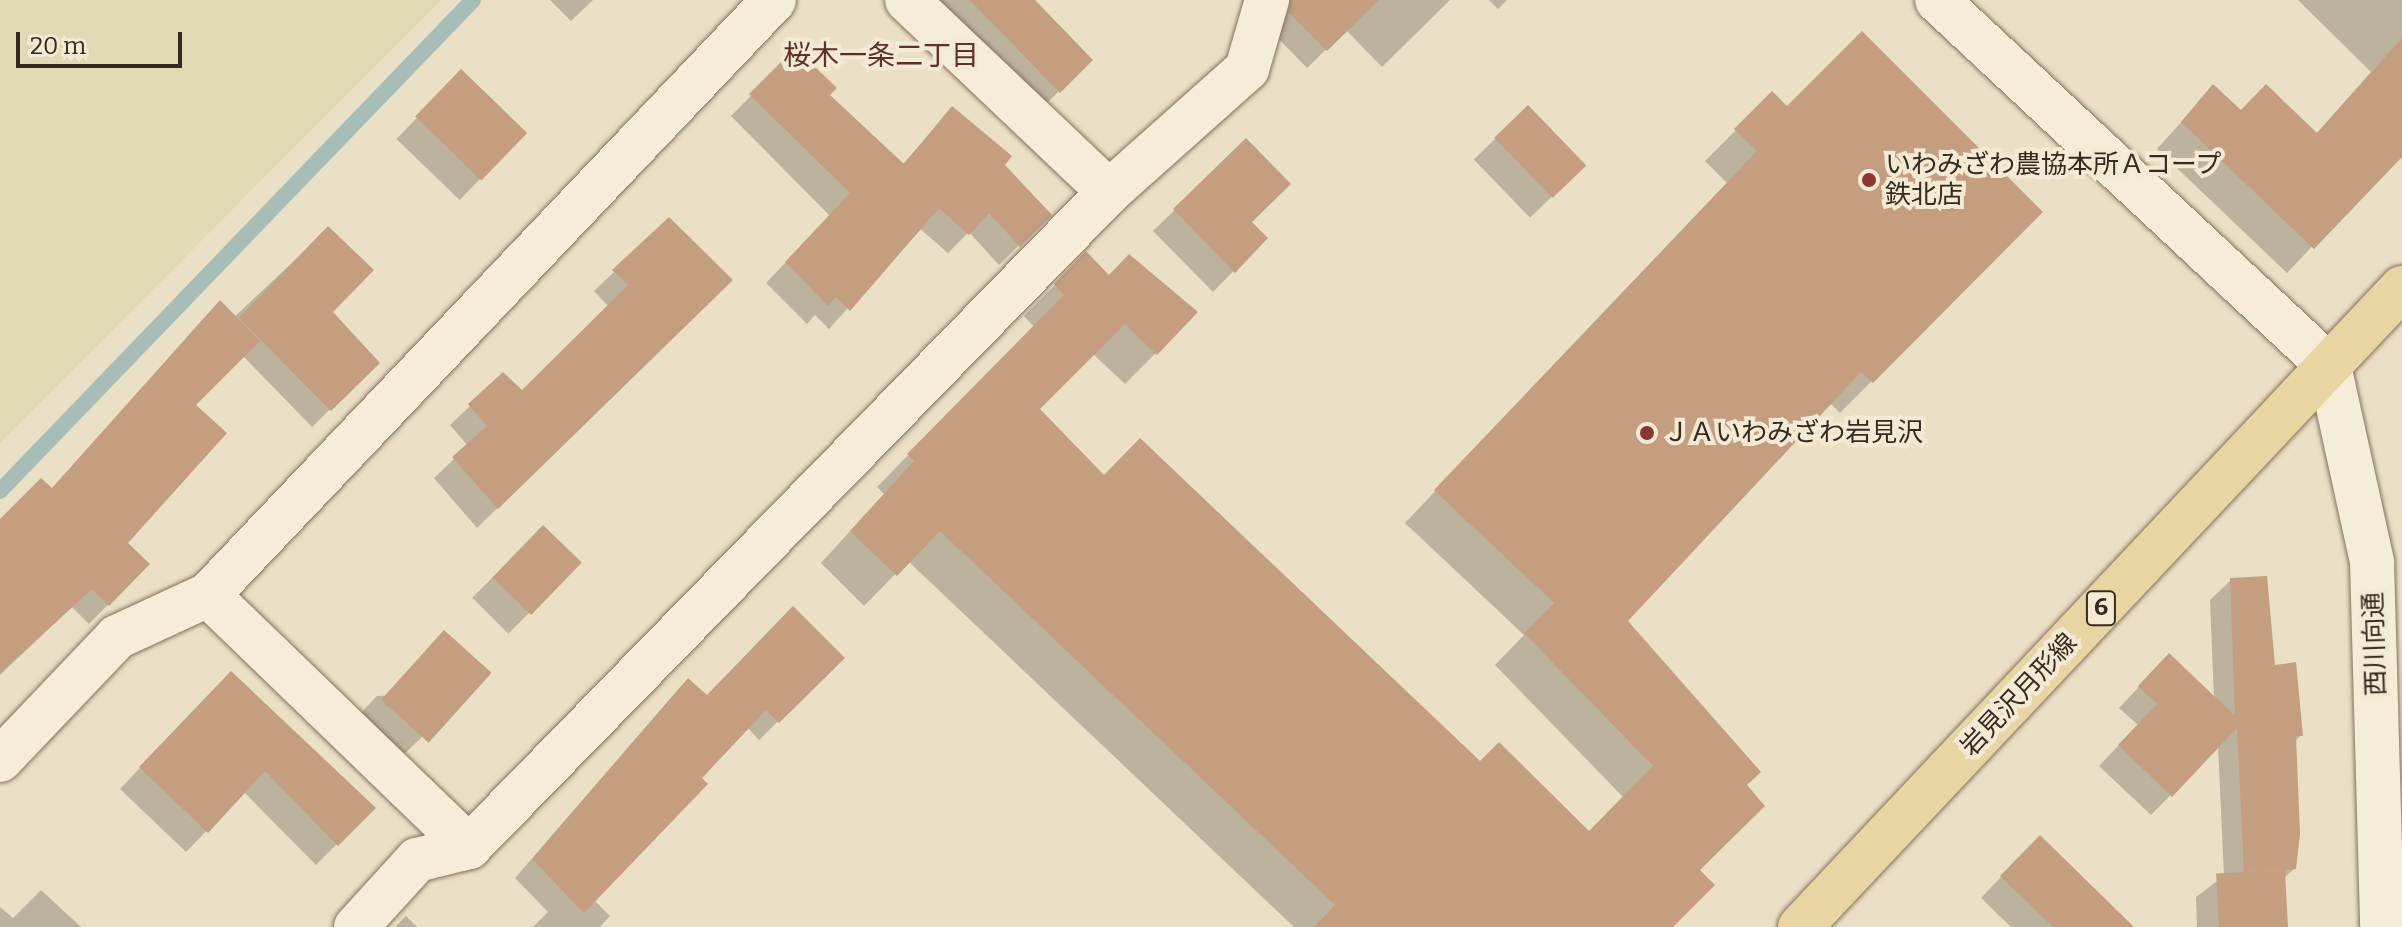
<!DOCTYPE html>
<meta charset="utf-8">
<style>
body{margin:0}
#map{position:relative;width:2402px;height:927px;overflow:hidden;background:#eae0c5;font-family:Bitter,"Noto Sans JP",serif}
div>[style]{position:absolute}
.farmland>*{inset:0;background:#dfd9b4}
.shadow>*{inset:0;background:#0003;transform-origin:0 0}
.stream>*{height:16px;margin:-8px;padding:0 8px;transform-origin:8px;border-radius:8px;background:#a7beb8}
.building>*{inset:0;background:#c49e7f;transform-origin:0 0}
.roads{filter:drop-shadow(0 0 2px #83725d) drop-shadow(0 0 2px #83725d)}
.street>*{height:44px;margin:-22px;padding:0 22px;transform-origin:22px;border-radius:22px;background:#f5edd8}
.secondary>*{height:44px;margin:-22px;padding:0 22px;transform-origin:22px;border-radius:22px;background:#f5edd8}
.primary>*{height:44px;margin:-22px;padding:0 22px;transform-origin:22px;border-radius:22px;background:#e9d5a1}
.dots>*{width:22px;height:22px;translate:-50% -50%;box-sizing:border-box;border:4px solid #f2ead4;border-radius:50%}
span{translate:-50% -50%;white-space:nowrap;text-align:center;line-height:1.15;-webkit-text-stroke:8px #f2ead4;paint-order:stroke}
.shield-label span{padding:2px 6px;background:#f2ead4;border:2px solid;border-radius:6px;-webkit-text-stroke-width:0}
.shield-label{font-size:24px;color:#352a20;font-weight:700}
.poi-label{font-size:26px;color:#352a20}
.left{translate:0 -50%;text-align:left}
.street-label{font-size:26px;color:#352a20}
.neighbourhood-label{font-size:28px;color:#5d3123}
.scale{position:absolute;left:16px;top:32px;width:166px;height:36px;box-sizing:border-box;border:4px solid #352a20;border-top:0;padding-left:10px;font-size:24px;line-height:28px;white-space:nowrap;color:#352a20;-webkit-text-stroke:6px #f2ead4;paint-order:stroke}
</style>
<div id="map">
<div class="farmland">
<div style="clip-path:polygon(0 0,441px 0,0 443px)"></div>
</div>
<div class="shadow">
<div style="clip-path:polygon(550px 0,593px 0,571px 21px)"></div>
<div style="clip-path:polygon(939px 0,1032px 0,1090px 60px,1043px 107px)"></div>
<div style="clip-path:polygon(1285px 0,1450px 0,1382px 67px,1346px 30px,1307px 68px,1272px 32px)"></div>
<div style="clip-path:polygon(1489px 0,1507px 0,1498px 9px)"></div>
<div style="clip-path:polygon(2298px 0,2402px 0,2402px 151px,2287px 273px,2157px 149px,2213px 87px,2241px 112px,2316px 134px,2371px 72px)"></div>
<div style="clip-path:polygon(795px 51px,827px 95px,902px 165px,952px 109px,1049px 215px,999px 265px,969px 232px,948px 253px,919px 228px,829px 329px,815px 315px,807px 324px,766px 283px,830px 216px,731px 116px)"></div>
<div style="left:461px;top:72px;width:88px;height:93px;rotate:44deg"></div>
<div style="clip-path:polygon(1772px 94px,1787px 109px,2040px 212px,1840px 413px,1830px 403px,1625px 621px,1745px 786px,1670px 927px,1294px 927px,908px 561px,864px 606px,821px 563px,884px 494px,877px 487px,1034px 327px,1024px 316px,1086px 254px,1156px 353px,1125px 384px,1093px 354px,1037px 409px,1103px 478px,1480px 764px,1589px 833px,1624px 798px,1495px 665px,1524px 635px,1405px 523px,1727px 183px,1705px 161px)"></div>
<div style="left:1527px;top:108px;width:81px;height:74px;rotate:46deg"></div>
<div style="clip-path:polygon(1246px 141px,1250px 222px,1266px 238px,1213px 292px,1153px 231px)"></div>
<div style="clip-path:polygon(669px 220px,730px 280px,477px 528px,434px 478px,468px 446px,450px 425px,470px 406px,522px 393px,609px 307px,594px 291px)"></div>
<div style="clip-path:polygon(328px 229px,331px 312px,377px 363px,312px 427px,243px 356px,193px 405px,126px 543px,147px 565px,89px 624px,72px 607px,0 675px,0 521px,50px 490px)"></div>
<div style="left:543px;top:527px;width:51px;height:100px;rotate:45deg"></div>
<div style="clip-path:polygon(2231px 580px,2301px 735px,2294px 742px,2294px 869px,2283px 879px,2287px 927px,2197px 927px,2196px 897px,2224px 876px,2218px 746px,2151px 815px,2099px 766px,2138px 725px,2119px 708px,2149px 676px,2214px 699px,2210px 600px)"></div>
<div style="clip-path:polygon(842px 658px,759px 740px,747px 727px,594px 900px,610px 916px,600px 927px,533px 927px,548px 912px,515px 878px,670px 699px,707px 697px)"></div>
<div style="clip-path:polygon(468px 693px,398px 760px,357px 717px,377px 696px)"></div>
<div style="clip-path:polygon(210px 694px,373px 808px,316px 865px,244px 792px,186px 852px,120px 789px)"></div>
<div style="clip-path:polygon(2019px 858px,2107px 927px,2011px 927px,1981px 898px)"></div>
<div style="clip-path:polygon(41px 890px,81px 927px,0 927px,0 907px,13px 918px)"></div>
<div style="clip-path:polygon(406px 916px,417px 927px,395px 927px)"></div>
</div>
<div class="stream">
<div style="left:0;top:491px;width:682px;rotate:-46.07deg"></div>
</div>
<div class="building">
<div style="clip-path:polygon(970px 0,1035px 0,1093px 60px,1060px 93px)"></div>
<div style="clip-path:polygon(1291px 0,1379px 0,1327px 51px,1289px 13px)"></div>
<div style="clip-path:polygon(1862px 31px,2043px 212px,1873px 383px,1861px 372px,1628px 621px,1761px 772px,1747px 785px,1765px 806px,1700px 870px,1715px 885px,1673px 927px,1314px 927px,1335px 905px,940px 531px,897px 576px,850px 531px,914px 461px,907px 454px,1064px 295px,1054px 284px,1086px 251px,1109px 275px,1129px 254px,1198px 312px,1157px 355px,1125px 324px,1040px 409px,1104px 475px,1140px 438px,1480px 761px,1499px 742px,1589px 831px,1653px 766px,1524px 633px,1554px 603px,1434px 490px,1757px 151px,1734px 129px,1772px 91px,1787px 106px)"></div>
<div style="clip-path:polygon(2402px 38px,2402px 157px,2314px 249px,2181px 122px,2213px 84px,2241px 110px,2266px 84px,2317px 133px)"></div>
<div style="clip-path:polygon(795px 48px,837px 88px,830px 95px,904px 164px,952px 106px,1012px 156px,1005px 165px,1052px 215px,1020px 247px,989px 213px,969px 235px,939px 208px,850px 311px,836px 297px,828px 306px,785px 262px,850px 193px,749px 94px)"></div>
<div style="left:461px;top:69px;width:92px;height:66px;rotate:44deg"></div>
<div style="left:1528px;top:105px;width:84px;height:47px;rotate:46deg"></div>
<div style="clip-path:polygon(1246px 138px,1291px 184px,1252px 222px,1268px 238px,1235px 273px,1173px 209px)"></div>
<div style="clip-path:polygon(669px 217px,733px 280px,498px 509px,452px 457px,487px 426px,468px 404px,503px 372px,522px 390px,628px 285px,612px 270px)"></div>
<div style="clip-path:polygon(328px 226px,374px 270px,333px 312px,380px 363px,331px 411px,239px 318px)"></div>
<div style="clip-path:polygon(220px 300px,260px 341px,196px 405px,227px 433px,128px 543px,150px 564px,109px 606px,92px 589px,0 673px,0 519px,41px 478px,52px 488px)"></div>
<div style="left:543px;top:525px;width:54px;height:73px;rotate:44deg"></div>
<div style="clip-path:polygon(2267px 576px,2275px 665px,2296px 662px,2303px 736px,2296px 736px,2300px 834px,2296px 869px,2244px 872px,2237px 728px,2172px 797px,2118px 745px,2157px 704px,2138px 686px,2169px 653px,2235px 716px,2230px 578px)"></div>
<div style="clip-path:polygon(793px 606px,845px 658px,779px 723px,766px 710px,702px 778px,708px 784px,584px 913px,532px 859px,688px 678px,707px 695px)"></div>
<div style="left:444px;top:630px;width:64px;height:94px;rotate:42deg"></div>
<div style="clip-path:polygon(231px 671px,376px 808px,338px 846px,265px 771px,208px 833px,139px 767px)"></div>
<div style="clip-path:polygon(2040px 835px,2089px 883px,2134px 927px,2053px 927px,2000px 876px)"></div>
<div style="left:2285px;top:870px;width:57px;height:69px;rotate:87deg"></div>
</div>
<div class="roads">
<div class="street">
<div style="left:907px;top:0;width:279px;rotate:43.5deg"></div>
<div style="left:208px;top:595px;width:821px;rotate:-46.43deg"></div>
<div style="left:0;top:760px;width:170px;rotate:-46.4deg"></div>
<div style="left:117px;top:637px;width:100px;rotate:-24.8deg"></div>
<div style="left:208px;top:595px;width:363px;rotate:44deg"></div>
<div style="left:356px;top:927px;width:91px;rotate:-47.7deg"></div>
<div style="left:417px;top:860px;width:54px;rotate:-14deg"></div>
<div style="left:469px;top:847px;width:916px;rotate:-45.66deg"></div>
<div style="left:1109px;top:192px;width:185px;rotate:-41.7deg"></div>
<div style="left:1247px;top:69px;width:72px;rotate:-73.8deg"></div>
</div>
<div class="secondary">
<div style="left:1937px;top:0;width:536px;rotate:43.04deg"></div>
<div style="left:2329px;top:366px;width:201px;rotate:77.6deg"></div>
<div style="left:2372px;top:562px;width:365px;rotate:88.4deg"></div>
</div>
<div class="primary">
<div style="left:1800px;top:927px;width:878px;rotate:-46.71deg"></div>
</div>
</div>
<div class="dots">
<div style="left:1869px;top:180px;background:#8c3533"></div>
<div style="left:1647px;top:433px;background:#8c3533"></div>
</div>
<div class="shield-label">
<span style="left:2101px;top:608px">6</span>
</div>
<div class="poi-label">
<span class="left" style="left:1885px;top:180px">いわみざわ農協本所Ａコープ<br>鉄北店</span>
<span class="left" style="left:1663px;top:433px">ＪＡいわみざわ岩見沢</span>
</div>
<div class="street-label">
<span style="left:2375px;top:644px;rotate:-92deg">西川向通</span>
<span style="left:2019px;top:695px;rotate:-47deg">岩見沢月形線</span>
</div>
<div class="neighbourhood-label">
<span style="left:881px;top:56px">桜木一条二丁目</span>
</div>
<div class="scale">20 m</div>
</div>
